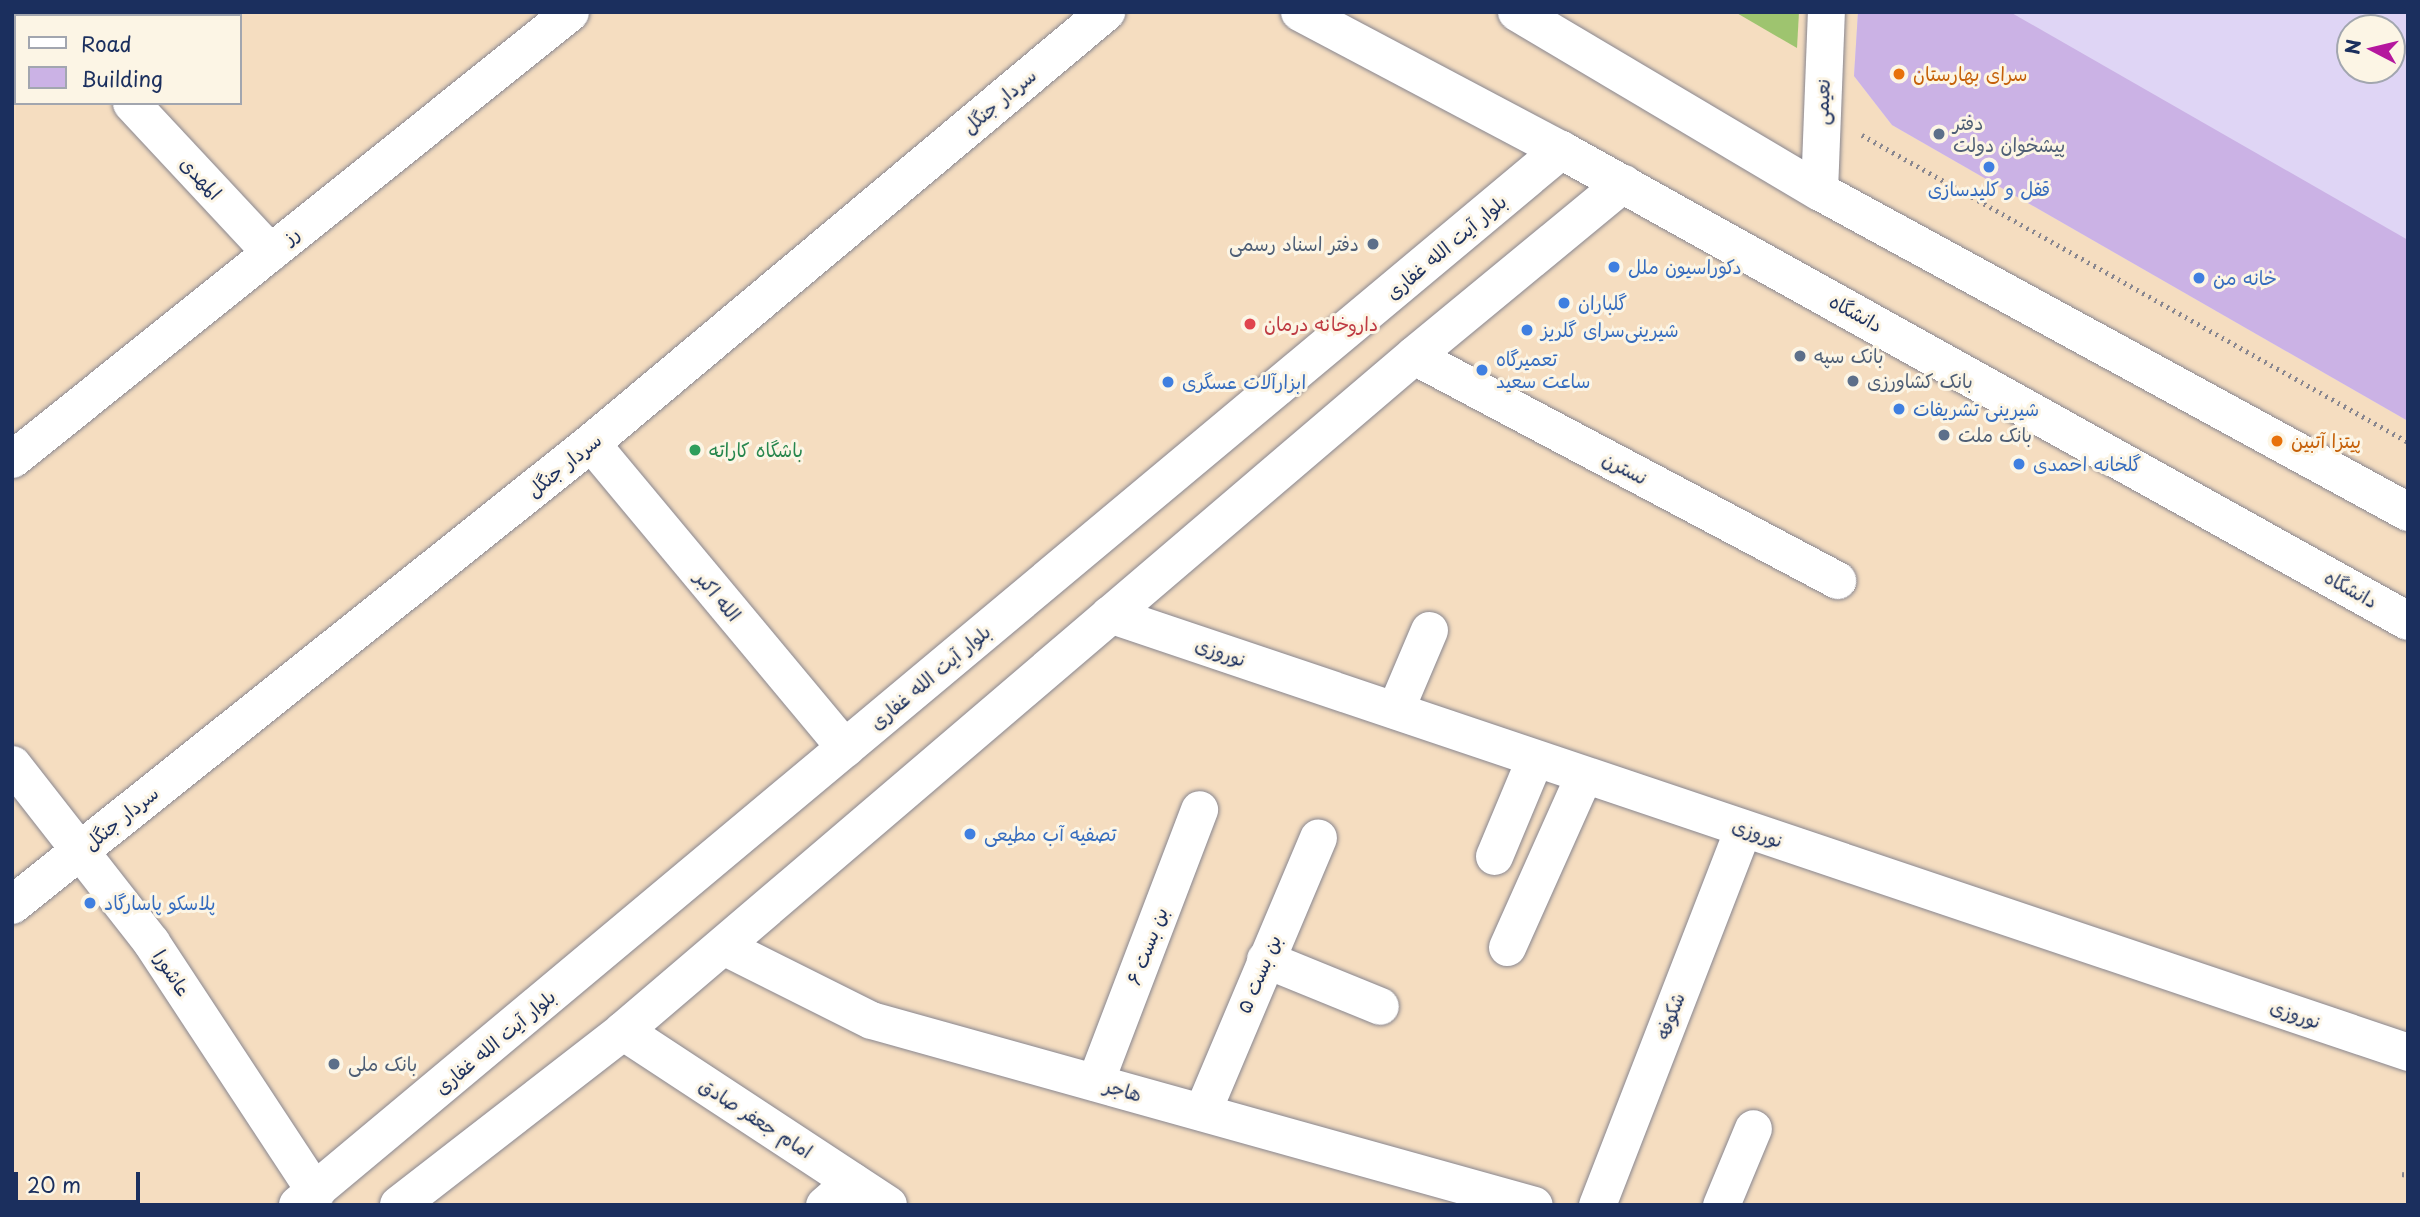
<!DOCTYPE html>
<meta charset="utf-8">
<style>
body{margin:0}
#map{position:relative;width:2420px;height:1217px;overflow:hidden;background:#f5ddc0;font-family:"Playpen Sans","Playpen Sans Arabic",sans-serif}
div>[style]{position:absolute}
.built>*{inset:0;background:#dfd5f5}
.green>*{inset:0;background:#9ec46f}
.building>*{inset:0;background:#cbb2e5}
.path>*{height:4.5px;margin-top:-2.25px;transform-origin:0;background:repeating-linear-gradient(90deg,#88868f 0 2px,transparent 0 7px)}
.roads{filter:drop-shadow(0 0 2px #88868f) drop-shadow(0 0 2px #88868f)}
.minor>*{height:37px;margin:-18.5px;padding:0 18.5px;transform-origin:18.5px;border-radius:18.5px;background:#fff}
.tertiary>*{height:38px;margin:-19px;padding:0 19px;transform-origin:19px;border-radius:19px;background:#fff}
.secondary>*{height:38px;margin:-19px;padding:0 19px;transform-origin:19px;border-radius:19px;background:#fff}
.dots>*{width:19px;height:19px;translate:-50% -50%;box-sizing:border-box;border:4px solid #fcf5e5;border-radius:50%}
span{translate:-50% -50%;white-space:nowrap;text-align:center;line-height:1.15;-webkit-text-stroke:6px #fcf5e5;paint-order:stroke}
.food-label{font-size:19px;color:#c56008}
.left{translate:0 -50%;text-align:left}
.street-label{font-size:19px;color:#1b2f5e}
.service-label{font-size:19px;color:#4e5e75}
.right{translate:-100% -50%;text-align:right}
.shop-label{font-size:19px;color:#366cbe}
.health-label{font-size:19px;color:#be3a42}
.leisure-label{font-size:19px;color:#27864d}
.frame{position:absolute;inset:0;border:14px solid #1b2f5e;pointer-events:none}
.legend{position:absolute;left:14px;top:14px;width:228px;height:91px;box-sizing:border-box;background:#fcf5e5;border:2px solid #a2a6af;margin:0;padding:9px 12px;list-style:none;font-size:21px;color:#1b2f5e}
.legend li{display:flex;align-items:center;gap:14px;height:35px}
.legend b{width:35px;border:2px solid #a2a6af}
.north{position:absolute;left:2336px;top:14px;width:70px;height:70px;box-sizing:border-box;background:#fcf5e5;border:2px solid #a2a6af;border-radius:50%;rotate:277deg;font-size:19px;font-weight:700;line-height:28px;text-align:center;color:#1b2f5e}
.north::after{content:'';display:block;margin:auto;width:24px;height:32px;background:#b5179e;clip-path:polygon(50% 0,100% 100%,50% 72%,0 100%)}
.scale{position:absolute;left:14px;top:1172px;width:126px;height:32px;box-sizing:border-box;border:4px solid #1b2f5e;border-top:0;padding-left:9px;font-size:21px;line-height:24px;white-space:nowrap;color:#1b2f5e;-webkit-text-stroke:5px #fcf5e5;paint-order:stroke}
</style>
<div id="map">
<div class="built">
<div style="clip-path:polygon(evenodd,1858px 12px,2408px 12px,2408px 421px,1892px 125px,1854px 76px,1858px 12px,2350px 28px,2392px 28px,2392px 70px,2350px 70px,2350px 28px)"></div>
</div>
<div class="green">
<div style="clip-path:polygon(1735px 12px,1799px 12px,1797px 48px)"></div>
</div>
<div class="building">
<div style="clip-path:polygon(1858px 12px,2010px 12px,2408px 240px,2408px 421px,1892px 125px,1854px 76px)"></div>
</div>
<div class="path">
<div style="left:1862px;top:135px;width:626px;rotate:29.35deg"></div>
<div style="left:2402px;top:1174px;width:6px;rotate:9deg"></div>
</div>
<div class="roads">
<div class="minor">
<div style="left:24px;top:16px;width:6px;rotate:-45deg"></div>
<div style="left:134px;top:16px;width:4px;rotate:-63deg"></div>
<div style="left:131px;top:103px;width:204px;rotate:47deg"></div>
<div style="left:1819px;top:191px;width:179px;rotate:-87.8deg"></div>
<div style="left:1414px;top:356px;width:479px;rotate:27.9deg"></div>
<div style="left:591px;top:443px;width:397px;rotate:50.2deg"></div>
<div style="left:12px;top:459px;width:715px;rotate:-38.7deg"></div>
<div style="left:1109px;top:614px;width:1371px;rotate:18.63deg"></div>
<div style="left:1395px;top:710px;width:87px;rotate:-67deg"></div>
<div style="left:12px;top:764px;width:226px;rotate:52deg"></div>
<div style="left:151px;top:942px;width:300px;rotate:56.7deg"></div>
<div style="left:1494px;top:856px;width:106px;rotate:-67.3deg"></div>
<div style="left:723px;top:946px;width:165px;rotate:26.6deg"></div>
<div style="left:871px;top:1020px;width:688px;rotate:15.59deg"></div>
<div style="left:1507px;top:947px;width:188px;rotate:-65.9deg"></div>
<div style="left:1265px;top:959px;width:124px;rotate:22.2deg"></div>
<div style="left:1095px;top:1082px;width:292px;rotate:-69.1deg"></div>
<div style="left:1202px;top:1112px;width:298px;rotate:-67.1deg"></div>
<div style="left:824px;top:1205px;width:37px;rotate:-41deg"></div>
<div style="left:1597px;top:1205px;width:404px;rotate:-68.8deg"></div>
<div style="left:1721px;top:1205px;width:83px;rotate:-67.4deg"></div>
</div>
<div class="tertiary">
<div style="left:12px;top:905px;width:741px;rotate:-38.59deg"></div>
<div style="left:591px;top:443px;width:672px;rotate:-39.93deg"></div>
<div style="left:623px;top:1031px;width:317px;rotate:33.3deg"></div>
</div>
<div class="secondary">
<div style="left:1300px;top:12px;width:295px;rotate:27.9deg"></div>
<div style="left:1561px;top:150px;width:969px;rotate:29.08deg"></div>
<div style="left:1517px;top:12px;width:351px;rotate:30.7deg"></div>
<div style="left:1819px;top:191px;width:671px;rotate:28.59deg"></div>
<div style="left:298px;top:1205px;width:1646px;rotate:-39.87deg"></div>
<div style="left:399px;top:1205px;width:284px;rotate:-37.8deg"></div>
<div style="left:623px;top:1031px;width:1040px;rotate:-40.48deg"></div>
<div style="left:1414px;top:356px;width:271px;rotate:-39.5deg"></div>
</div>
</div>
<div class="dots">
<div style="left:1899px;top:74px;background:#e8710a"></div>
<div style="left:1939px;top:134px;background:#5c6f8a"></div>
<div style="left:1989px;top:167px;background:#3f7fe0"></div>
<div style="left:1373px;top:244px;background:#5c6f8a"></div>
<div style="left:1614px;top:267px;background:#3f7fe0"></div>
<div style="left:2199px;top:278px;background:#3f7fe0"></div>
<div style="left:1564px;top:303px;background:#3f7fe0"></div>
<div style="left:1250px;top:324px;background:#e0444e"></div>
<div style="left:1527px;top:330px;background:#3f7fe0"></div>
<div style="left:1800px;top:356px;background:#5c6f8a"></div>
<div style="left:1482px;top:370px;background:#3f7fe0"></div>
<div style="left:1853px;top:381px;background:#5c6f8a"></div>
<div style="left:1168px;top:382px;background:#3f7fe0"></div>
<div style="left:1899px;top:409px;background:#3f7fe0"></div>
<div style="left:1944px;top:435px;background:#5c6f8a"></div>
<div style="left:2277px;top:441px;background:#e8710a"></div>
<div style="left:695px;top:450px;background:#2e9e5b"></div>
<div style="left:2019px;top:464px;background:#3f7fe0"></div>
<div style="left:970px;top:834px;background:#3f7fe0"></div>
<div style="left:90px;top:903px;background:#3f7fe0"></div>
<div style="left:334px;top:1064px;background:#5c6f8a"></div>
</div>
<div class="food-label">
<span class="left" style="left:1913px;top:74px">سرای بهارستان</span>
<span class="left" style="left:2291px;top:441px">پیتزا آتبین</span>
</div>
<div class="street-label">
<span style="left:999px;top:101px;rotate:-40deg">سردار جنگل</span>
<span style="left:1822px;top:102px;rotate:-88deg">نعیمی</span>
<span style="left:201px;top:178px;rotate:47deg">المهدی</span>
<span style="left:291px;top:235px;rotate:-39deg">رز</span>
<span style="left:1446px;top:247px;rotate:-40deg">بلوار آیت الله غفاری</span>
<span style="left:1856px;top:313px;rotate:29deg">دانشگاه</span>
<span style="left:564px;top:465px;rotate:-39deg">سردار جنگل</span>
<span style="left:1625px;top:468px;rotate:28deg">نسترن</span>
<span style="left:2351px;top:589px;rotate:29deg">دانشگاه</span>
<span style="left:718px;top:596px;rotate:50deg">الله اکبر</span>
<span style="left:1221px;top:652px;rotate:19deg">نوروزی</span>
<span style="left:930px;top:677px;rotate:-40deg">بلوار آیت الله غفاری</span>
<span style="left:121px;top:818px;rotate:-39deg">سردار جنگل</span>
<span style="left:1758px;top:833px;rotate:19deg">نوروزی</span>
<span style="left:1147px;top:946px;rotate:-69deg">بن بست ۶</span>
<span style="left:172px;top:973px;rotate:57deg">عاشورا</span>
<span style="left:1259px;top:974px;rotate:-67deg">بن بست ۵</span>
<span style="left:2296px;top:1014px;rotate:19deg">نوروزی</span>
<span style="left:1670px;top:1016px;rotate:-69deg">شکوفه</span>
<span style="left:495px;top:1042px;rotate:-40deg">بلوار آیت الله غفاری</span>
<span style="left:1123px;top:1090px;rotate:16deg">هاجر</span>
<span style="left:756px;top:1118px;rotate:33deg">امام جعفر صادق</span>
</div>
<div class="service-label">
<span class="left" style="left:1953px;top:134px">دفتر<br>پیشخوان دولت</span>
<span class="right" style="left:1359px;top:244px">دفتر اسناد رسمی</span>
<span class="left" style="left:1814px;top:356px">بانک سپه</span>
<span class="left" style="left:1867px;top:381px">بانک کشاورزی</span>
<span class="left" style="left:1958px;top:435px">بانک ملت</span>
<span class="left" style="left:348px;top:1064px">بانک ملی</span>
</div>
<div class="shop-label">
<span style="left:1989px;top:189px">قفل و کلیدسازی</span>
<span class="left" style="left:1628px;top:267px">دکوراسیون ملل</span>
<span class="left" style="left:2213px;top:278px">خانه من</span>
<span class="left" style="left:1578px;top:303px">گلباران</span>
<span class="left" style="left:1541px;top:330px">شیرینی‌سرای گلریز</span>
<span class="left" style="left:1496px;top:370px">تعمیرگاه<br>ساعت سعید</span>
<span class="left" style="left:1182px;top:382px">ابزارآلات عسگری</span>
<span class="left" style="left:1913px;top:409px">شیرینی تشریفات</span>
<span class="left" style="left:2033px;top:464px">گلخانه احمدی</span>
<span class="left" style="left:984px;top:834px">تصفیه آب مطیعی</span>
<span class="left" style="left:104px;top:903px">پلاسکو پاسارگاد</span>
</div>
<div class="health-label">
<span class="left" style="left:1264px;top:324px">داروخانه درمان</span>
</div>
<div class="leisure-label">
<span class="left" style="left:709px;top:450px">باشگاه کاراته</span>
</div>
<div class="frame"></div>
<ul class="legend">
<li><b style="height:9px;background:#fff"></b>Road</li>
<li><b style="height:19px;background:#cbb2e5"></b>Building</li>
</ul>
<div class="north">N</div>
<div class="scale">20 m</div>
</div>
